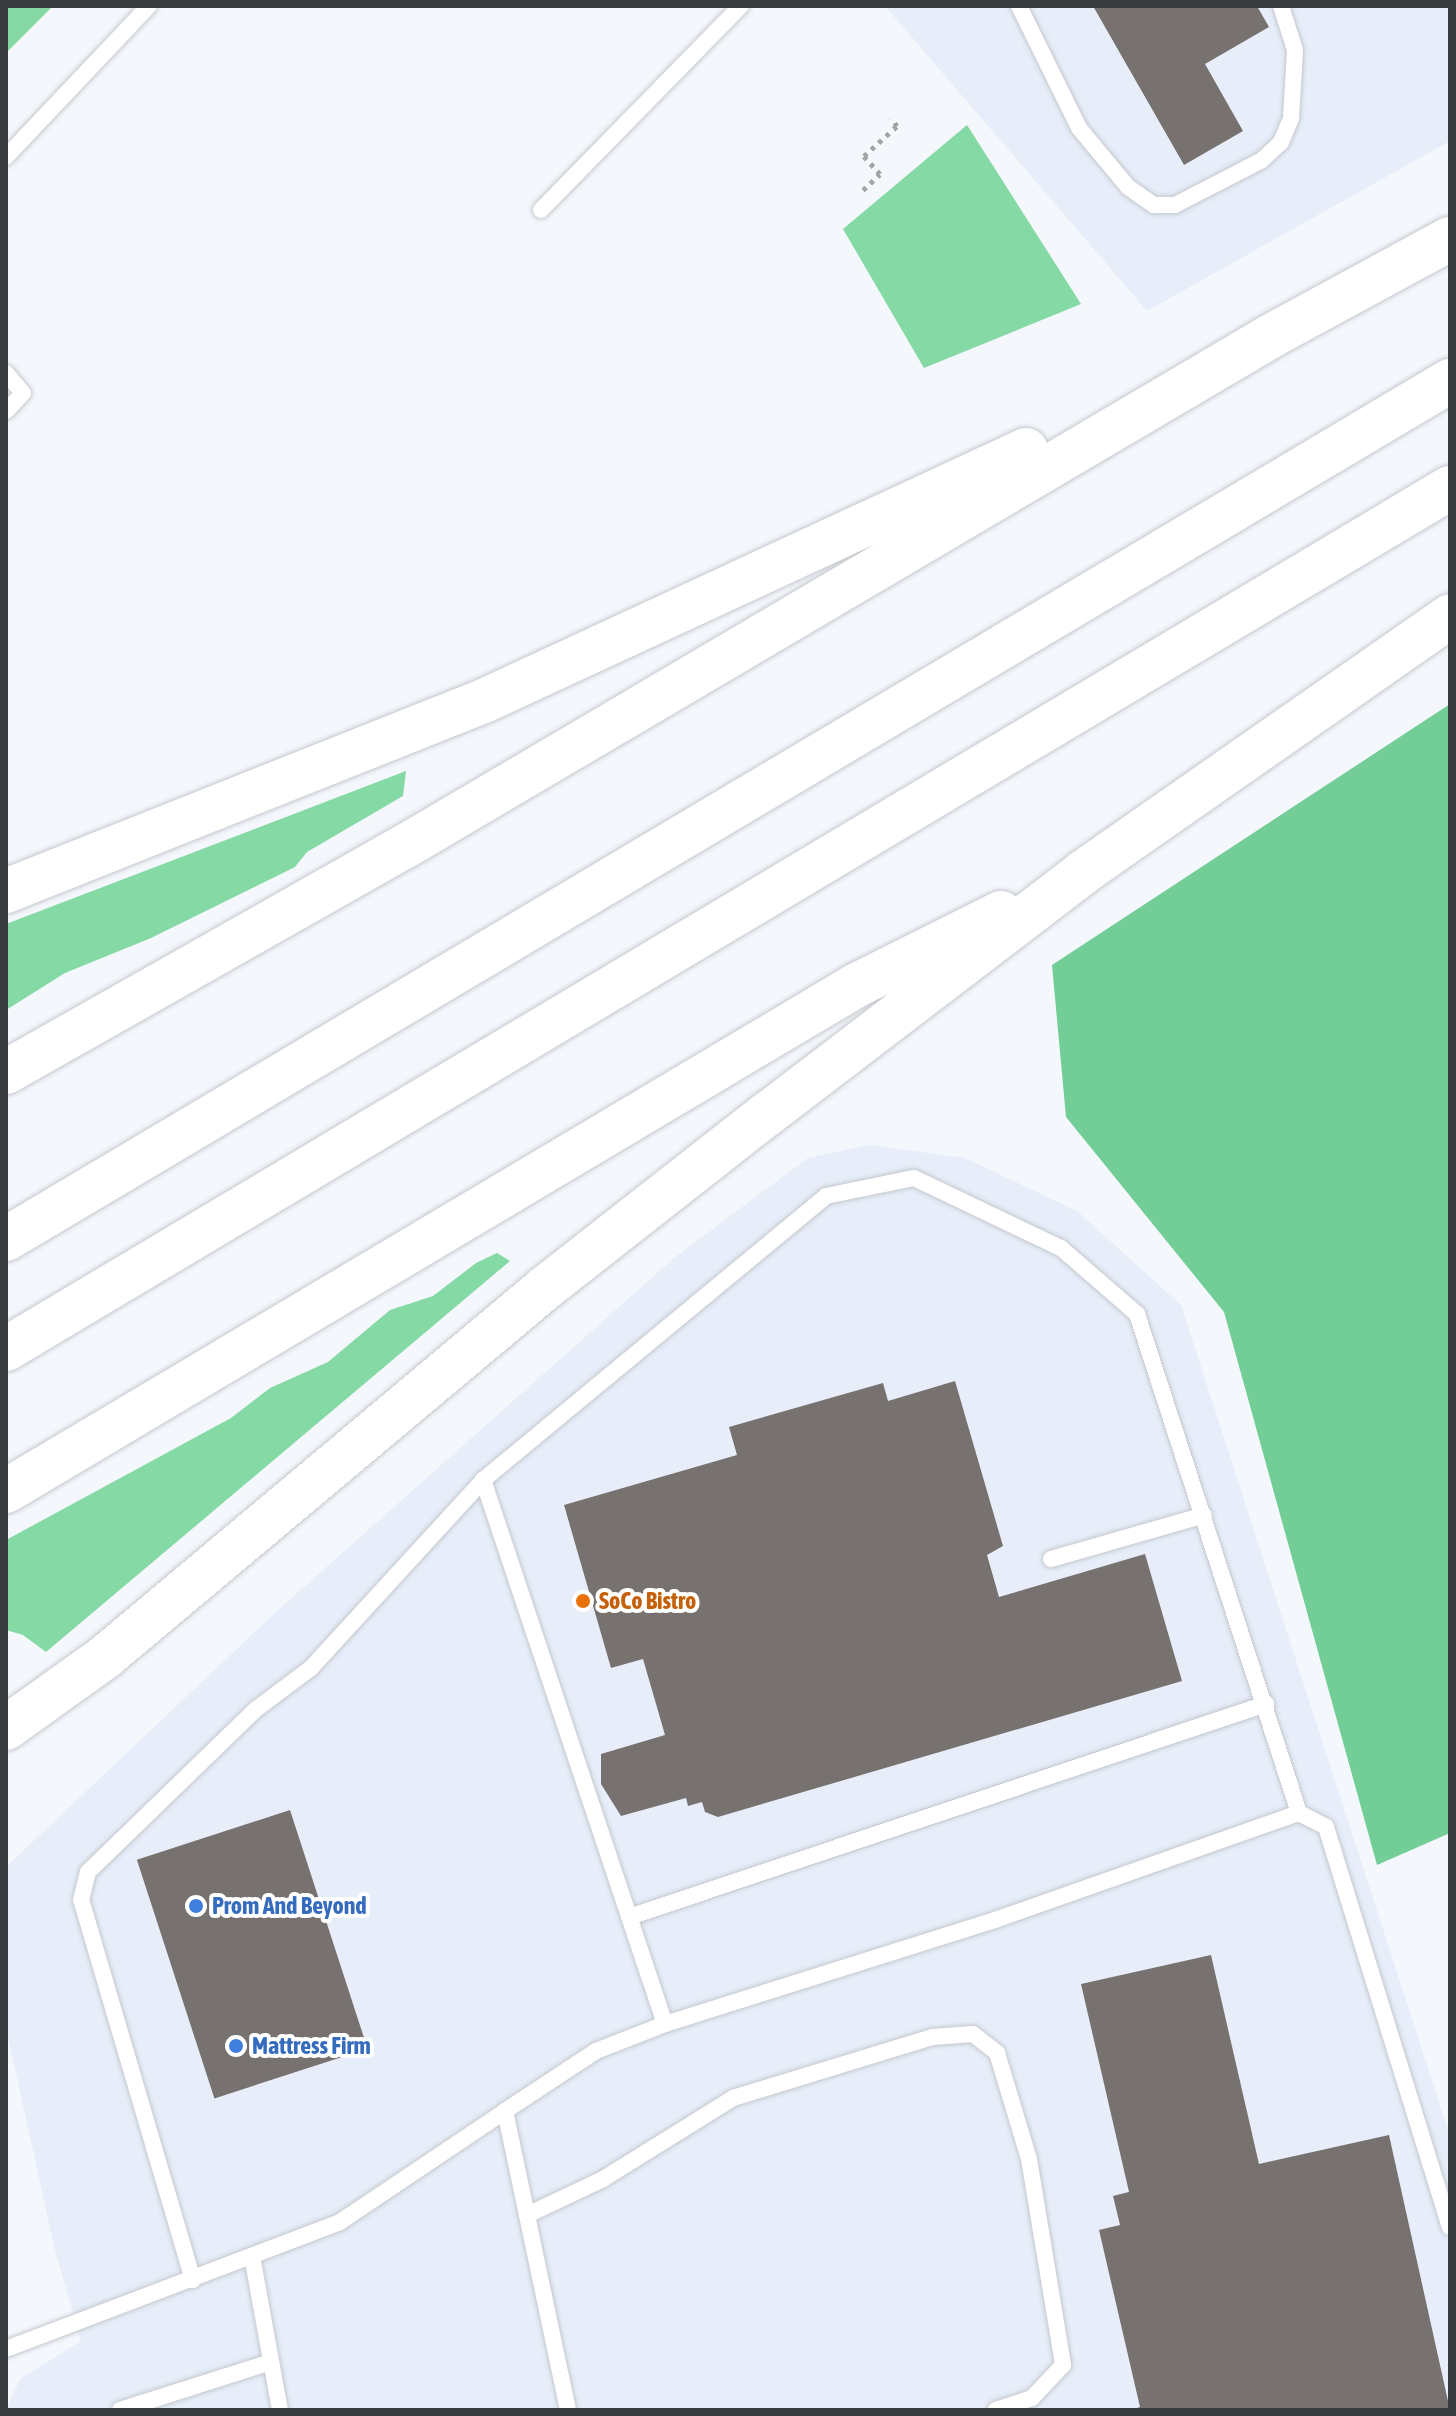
<!DOCTYPE html>
<style>
body{margin:0}
#map{position:relative;width:1456px;height:2416px;overflow:hidden;background:#f4f7fc;font-family:"Asap Condensed",sans-serif}
div>[style]{position:absolute}
.built>*{inset:0;background:#e7eefa}
.green>*{inset:0;background:#84d9a4}
.forest>*{inset:0;background:#72cd96}
.building>*{inset:0;background:#77716f;transform-origin:0 0}
.path>*{height:5px;margin-top:-2.5px;transform-origin:0;background:repeating-linear-gradient(90deg,#a2a5a8 0 4px,transparent 0 10px)}
.roads{filter:drop-shadow(0 0 2px #c5c8cd) drop-shadow(0 0 2px #c5c8cd)}
.service>*{height:16px;margin:-8px;padding:0 8px;transform-origin:8px;border-radius:8px;background:#fff}
.motorway>*{height:44px;margin:-22px;padding:0 22px;transform-origin:22px;border-radius:22px;background:#fff}
.dots>*{width:22px;height:22px;translate:-50% -50%;box-sizing:border-box;border:4px solid #fff;border-radius:50%}
span{translate:-50% -50%;white-space:nowrap;text-align:center;line-height:1.15;-webkit-text-stroke:8px #fff;paint-order:stroke}
.food-label{font-size:24px;color:#c56008;font-weight:700}
.left{translate:0 -50%;text-align:left}
.shop-label{font-size:24px;color:#366cbe;font-weight:700}
.frame{position:absolute;inset:0;border:8px solid #393a3c;pointer-events:none}
</style>
<div id="map">
<div class="built">
<div style="clip-path:polygon(885px 6px,1450px 6px,1450px 141px,1147px 311px)"></div>
<div style="clip-path:polygon(869px 1145px,965px 1158px,1077px 1211px,1181px 1305px,1450px 2136px,1450px 2410px,6px 2410px,20px 2379px,81px 2341px,54px 2246px,6px 2028px,6px 1867px,277px 1611px,674px 1258px,808px 1158px)"></div>
</div>
<div class="green">
<div style="clip-path:polygon(6px 6px,53px 6px,6px 53px)"></div>
<div style="clip-path:polygon(967px 125px,1081px 304px,924px 368px,843px 229px)"></div>
<div style="clip-path:polygon(406px 771px,403px 796px,307px 852px,295px 867px,151px 938px,65px 973px,6px 1010px,6px 924px)"></div>
<div style="clip-path:polygon(497px 1253px,510px 1261px,46px 1652px,23px 1635px,6px 1630px,6px 1540px,231px 1418px,270px 1388px,328px 1362px,390px 1310px,433px 1296px,476px 1263px)"></div>
</div>
<div class="forest">
<div style="clip-path:polygon(1450px 704px,1450px 1833px,1377px 1865px,1224px 1312px,1066px 1117px,1052px 965px)"></div>
</div>
<div class="building">
<div style="clip-path:polygon(1093px 6px,1257px 6px,1269px 27px,1205px 64px,1243px 131px,1184px 165px)"></div>
<div style="clip-path:polygon(955px 1381px,1003px 1546px,987px 1555px,999px 1597px,1145px 1554px,1182px 1681px,718px 1817px,705px 1812px,702px 1802px,688px 1806px,686px 1798px,621px 1816px,601px 1784px,601px 1754px,665px 1735px,643px 1659px,611px 1668px,564px 1505px,737px 1455px,729px 1427px,883px 1383px,888px 1401px)"></div>
<div style="left:290px;top:1810px;width:251px;height:161px;rotate:72deg"></div>
<div style="clip-path:polygon(1211px 1955px,1259px 2164px,1389px 2135px,1450px 2410px,1131px 2410px,1140px 2407px,1099px 2230px,1120px 2225px,1113px 2196px,1129px 2192px,1081px 1984px)"></div>
</div>
<div class="path">
<div style="left:863px;top:190px;width:23px;rotate:-43deg"></div>
<div style="left:880px;top:174px;width:24px;rotate:-132deg"></div>
<div style="left:864px;top:156px;width:45px;rotate:-42.3deg"></div>
<div style="left:897px;top:126px;width:10px;rotate:-127deg"></div>
</div>
<div class="roads">
<div class="service">
<div style="left:1019px;top:6px;width:136px;rotate:63.8deg"></div>
<div style="left:1079px;top:128px;width:77px;rotate:50.3deg"></div>
<div style="left:1128px;top:187px;width:32px;rotate:35deg"></div>
<div style="left:1154px;top:205px;width:21px"></div>
<div style="left:1175px;top:205px;width:98px;rotate:-27.3deg"></div>
<div style="left:1262px;top:160px;width:26px;rotate:-43deg"></div>
<div style="left:1281px;top:142px;width:26px;rotate:-67deg"></div>
<div style="left:1291px;top:118px;width:68px;rotate:-86.6deg"></div>
<div style="left:1295px;top:50px;width:46px;rotate:-107.7deg"></div>
<div style="left:6px;top:157px;width:208px;rotate:-46.6deg"></div>
<div style="left:541px;top:210px;width:286px;rotate:-45.6deg"></div>
<div style="left:6px;top:373px;width:26px;rotate:50deg"></div>
<div style="left:23px;top:393px;width:25px;rotate:133deg"></div>
<div style="left:1051px;top:1559px;width:159px;rotate:-16deg"></div>
<div style="left:629px;top:1917px;width:672px;rotate:-18.49deg"></div>
<div style="left:665px;top:2024px;width:574px;rotate:-108.5deg"></div>
<div style="left:483px;top:1480px;width:445px;rotate:-39.6deg"></div>
<div style="left:826px;top:1196px;width:90px;rotate:-11.6deg"></div>
<div style="left:914px;top:1178px;width:163px;rotate:25.5deg"></div>
<div style="left:1061px;top:1248px;width:101px;rotate:41deg"></div>
<div style="left:1137px;top:1314px;width:525px;rotate:72.01deg"></div>
<div style="left:505px;top:2111px;width:109px;rotate:-33.4deg"></div>
<div style="left:596px;top:2051px;width:74px;rotate:-21.4deg"></div>
<div style="left:665px;top:2024px;width:346px;rotate:-17.5deg"></div>
<div style="left:995px;top:1920px;width:322px;rotate:-19.4deg"></div>
<div style="left:1299px;top:1813px;width:30px;rotate:27deg"></div>
<div style="left:1326px;top:1827px;width:419px;rotate:72.8deg"></div>
<div style="left:527px;top:2215px;width:84px;rotate:-25.3deg"></div>
<div style="left:603px;top:2179px;width:153px;rotate:-31.9deg"></div>
<div style="left:733px;top:2098px;width:209px;rotate:-17deg"></div>
<div style="left:933px;top:2037px;width:40px;rotate:-4.3deg"></div>
<div style="left:973px;top:2034px;width:31px;rotate:38deg"></div>
<div style="left:997px;top:2053px;width:111px;rotate:73.2deg"></div>
<div style="left:1029px;top:2159px;width:209px;rotate:80.6deg"></div>
<div style="left:1063px;top:2365px;width:45px;rotate:133.2deg"></div>
<div style="left:1032px;top:2398px;width:38px;rotate:162deg"></div>
<div style="left:252px;top:2256px;width:157px;rotate:79.7deg"></div>
<div style="left:193px;top:2280px;width:396px;rotate:-106.4deg"></div>
<div style="left:81px;top:1900px;width:29px;rotate:-76deg"></div>
<div style="left:88px;top:1872px;width:233px;rotate:-44.1deg"></div>
<div style="left:255px;top:1710px;width:70px;rotate:-36.9deg"></div>
<div style="left:311px;top:1668px;width:255px;rotate:-47.5deg"></div>
<div style="left:6px;top:2349px;width:357px;rotate:-20.8deg"></div>
<div style="left:340px;top:2222px;width:199px;rotate:-33.9deg"></div>
<div style="left:505px;top:2111px;width:306px;rotate:78.1deg"></div>
<div style="left:120px;top:2410px;width:158px;rotate:-17.6deg"></div>
</div>
<div class="motorway">
<div style="left:6px;top:891px;width:517px;rotate:-21.7deg"></div>
<div style="left:486px;top:700px;width:595px;rotate:-24.84deg"></div>
<div style="left:6px;top:1072px;width:457px;rotate:-29.5deg"></div>
<div style="left:404px;top:847px;width:1006px;rotate:-30.51deg"></div>
<div style="left:1271px;top:336px;width:204px;rotate:-28.5deg"></div>
<div style="left:6px;top:1239px;width:1680px;rotate:-30.72deg"></div>
<div style="left:6px;top:1349px;width:1681px;rotate:-30.81deg"></div>
<div style="left:6px;top:1491px;width:990px;rotate:-30.74deg"></div>
<div style="left:857px;top:985px;width:161px;rotate:-26.6deg"></div>
<div style="left:6px;top:1728px;width:122px;rotate:-35.6deg"></div>
<div style="left:105px;top:1657px;width:574px;rotate:-39.98deg"></div>
<div style="left:545px;top:1288px;width:281px;rotate:-38.1deg"></div>
<div style="left:766px;top:1115px;width:398px;rotate:-37.4deg"></div>
<div style="left:1082px;top:873px;width:449px;rotate:-34.9deg"></div>
</div>
</div>
<div class="dots">
<div style="left:583px;top:1601px;background:#e8710a"></div>
<div style="left:196px;top:1906px;background:#3f7fe0"></div>
<div style="left:236px;top:2046px;background:#3f7fe0"></div>
</div>
<div class="food-label">
<span class="left" style="left:599px;top:1601px">SoCo Bistro</span>
</div>
<div class="shop-label">
<span class="left" style="left:212px;top:1906px">Prom And Beyond</span>
<span class="left" style="left:252px;top:2046px">Mattress Firm</span>
</div>
<div class="frame"></div>
</div>
